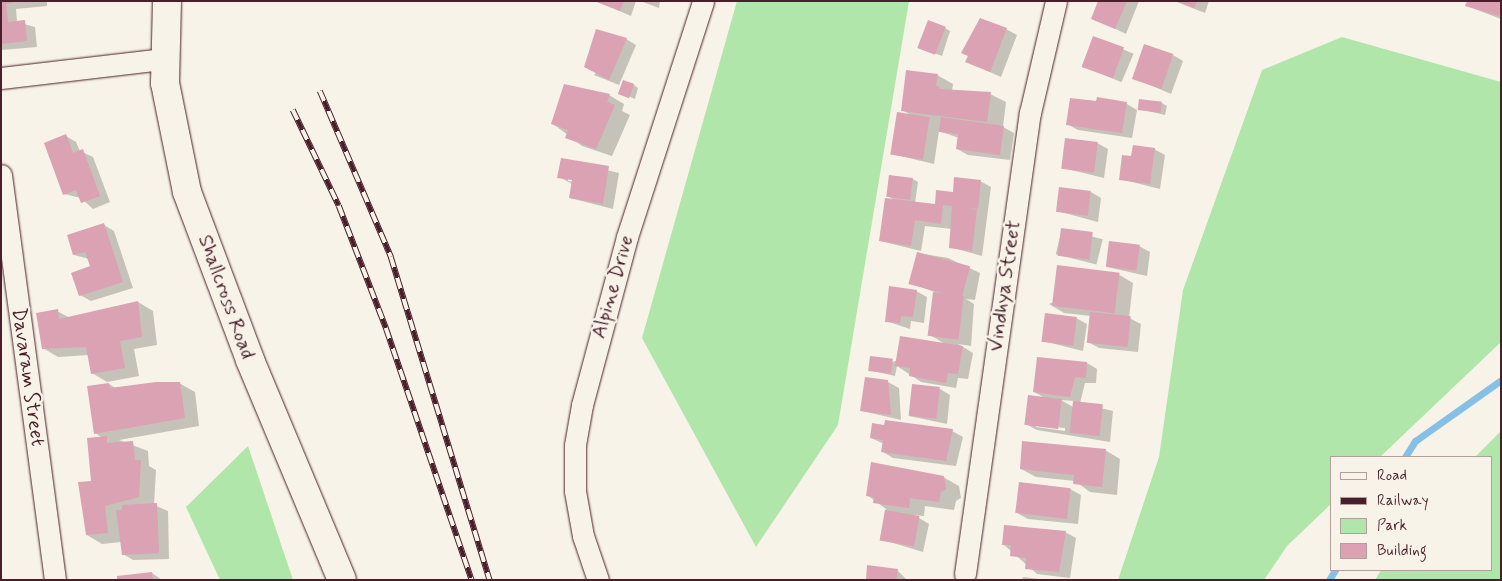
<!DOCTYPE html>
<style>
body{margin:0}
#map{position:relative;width:1502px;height:581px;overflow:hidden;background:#f7f3e8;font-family:Mynerve,sans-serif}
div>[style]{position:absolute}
.green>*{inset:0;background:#b0e6a9}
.shadow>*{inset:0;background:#0003;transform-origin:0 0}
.stream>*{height:7px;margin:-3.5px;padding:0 3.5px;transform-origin:3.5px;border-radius:3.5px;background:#87c0e6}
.building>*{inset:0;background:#daa2b3;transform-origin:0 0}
.roads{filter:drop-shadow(0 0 1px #4a1f2b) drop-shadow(0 0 1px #4a1f2b)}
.minor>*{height:21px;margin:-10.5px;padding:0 10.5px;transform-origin:10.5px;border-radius:10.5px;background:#f7f3e8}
.tertiary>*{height:28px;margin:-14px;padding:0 14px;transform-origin:14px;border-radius:14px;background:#f7f3e8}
.rail>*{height:5.5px;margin-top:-2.75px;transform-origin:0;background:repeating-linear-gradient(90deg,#f7f3e8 0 11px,#4a1f2b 0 22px);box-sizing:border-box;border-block:1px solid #4a1f2b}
span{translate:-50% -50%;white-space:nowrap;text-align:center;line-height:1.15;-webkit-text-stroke:5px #f7f3e8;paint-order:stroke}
.street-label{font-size:20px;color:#4a1f2b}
.frame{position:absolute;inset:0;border:2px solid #4a1f2b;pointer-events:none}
.legend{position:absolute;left:1330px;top:456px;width:162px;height:115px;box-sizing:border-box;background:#f7f3e8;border:1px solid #b29e9c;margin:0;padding:6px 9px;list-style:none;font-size:15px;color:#4a1f2b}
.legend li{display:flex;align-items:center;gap:10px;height:25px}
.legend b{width:25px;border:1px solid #b29e9c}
</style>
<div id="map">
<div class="green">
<div style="clip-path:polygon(737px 1px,909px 1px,838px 425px,756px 547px,642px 338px)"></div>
<div style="clip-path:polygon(1342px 37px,1501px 82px,1501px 342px,1380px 457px,1331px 457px,1331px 504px,1287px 546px,1264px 580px,1118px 580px,1159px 457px,1183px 290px,1262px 70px)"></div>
<div style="clip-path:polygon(1501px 431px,1501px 580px,1375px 580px,1381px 570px,1491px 570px,1491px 457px,1475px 457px)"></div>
<div style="clip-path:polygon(248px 446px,293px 580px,220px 580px,186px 507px)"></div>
</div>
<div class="shadow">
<div style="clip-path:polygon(1px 1px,47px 1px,47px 6px,16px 9px,17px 22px,35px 27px,37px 47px,1px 50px)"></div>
<div style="clip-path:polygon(596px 1px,636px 1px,631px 16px)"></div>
<div style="clip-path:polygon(640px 1px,660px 1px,659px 8px)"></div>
<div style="clip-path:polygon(1100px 1px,1139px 1px,1126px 34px,1093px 18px)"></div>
<div style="clip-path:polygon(1174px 1px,1209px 1px,1205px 13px)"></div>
<div style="clip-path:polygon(1501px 1px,1501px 19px,1467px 6px)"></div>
<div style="clip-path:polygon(945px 28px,950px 31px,942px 56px,920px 48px)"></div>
<div style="clip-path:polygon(1006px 29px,1017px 35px,1001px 77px,967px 62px)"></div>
<div style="left:1094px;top:37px;width:43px;height:31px;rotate:23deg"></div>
<div style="clip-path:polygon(626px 39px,636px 45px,619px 85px,594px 75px)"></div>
<div style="clip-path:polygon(1173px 55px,1183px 61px,1171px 94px,1134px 78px)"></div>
<div style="clip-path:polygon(937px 75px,953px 84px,952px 91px,990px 94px,1006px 102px,1003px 127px,1014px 133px,1010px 160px,968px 155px,957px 149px,959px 138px,939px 131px,934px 164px,892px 154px,911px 115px,902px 110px)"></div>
<div style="clip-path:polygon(634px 85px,638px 88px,635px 99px,621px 93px)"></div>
<div style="clip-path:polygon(609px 95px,624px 104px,622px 111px,630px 115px,612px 156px,582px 146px,552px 123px)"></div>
<div style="clip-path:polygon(1071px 99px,1127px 104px,1137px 110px,1132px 138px,1078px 130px,1067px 124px)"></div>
<div style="clip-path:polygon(1162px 103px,1167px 106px,1165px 115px,1139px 109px)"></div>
<div style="clip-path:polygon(66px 136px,76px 142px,80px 151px,93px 157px,110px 202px,93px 209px,81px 198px,64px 194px)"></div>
<div style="clip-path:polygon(1097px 143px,1108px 149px,1104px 178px,1063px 168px)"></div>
<div style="clip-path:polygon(1154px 149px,1165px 155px,1160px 189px,1120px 179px)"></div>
<div style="clip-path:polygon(evenodd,562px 159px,619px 173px,613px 209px,570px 198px,572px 184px,559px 177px,562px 159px,568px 178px,578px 180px,578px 182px,568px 181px,568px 178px)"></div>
<div style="clip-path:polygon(913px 179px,918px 182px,915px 203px,936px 206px,980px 181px,991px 187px,982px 256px,950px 247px,952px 229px,925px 226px,921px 251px,880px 241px,894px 200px,888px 196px)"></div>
<div style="clip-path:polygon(1091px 192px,1101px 198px,1098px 222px,1057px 211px)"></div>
<div style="clip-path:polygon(104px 225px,114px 231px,133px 288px,91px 301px,80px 295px,92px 267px,89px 259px,74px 255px)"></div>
<div style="left:1062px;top:229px;width:42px;height:26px;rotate:14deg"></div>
<div style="clip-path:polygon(1139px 246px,1150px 252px,1147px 276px,1107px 267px)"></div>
<div style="clip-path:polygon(918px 253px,948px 258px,980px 273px,975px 300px,966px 299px,974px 304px,971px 346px,958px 344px,973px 353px,968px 379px,958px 378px,956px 388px,921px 382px,897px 366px,895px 376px,869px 370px,945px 344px,930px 335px,934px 292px,913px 284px)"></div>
<div style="clip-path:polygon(1118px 274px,1133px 283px,1129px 318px,1141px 324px,1138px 352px,1099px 348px,1088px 342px,1091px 316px,1064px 313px,1049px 304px)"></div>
<div style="clip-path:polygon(916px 291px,927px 297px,924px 323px,911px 321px,910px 329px,886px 321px)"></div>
<div style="clip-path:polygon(138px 302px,153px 311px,157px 345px,134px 349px,139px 376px,107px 382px,92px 373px,89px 355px,58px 357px,43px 348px,57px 311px,70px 318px)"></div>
<div style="clip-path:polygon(1076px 318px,1087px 324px,1083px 351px,1043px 341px)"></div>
<div style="clip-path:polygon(evenodd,1038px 358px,1087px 363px,1097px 369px,1096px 383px,1085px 383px,1080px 403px,1113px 411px,1110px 442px,1037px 430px,1026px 424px,1045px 398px,1034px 392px,1038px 358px,1061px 400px,1074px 401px,1073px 407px,1061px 400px,1038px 358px,1036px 425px,1065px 428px,1065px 431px,1036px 427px,1036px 425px)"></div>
<div style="clip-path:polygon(888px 382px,899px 388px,901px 420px,862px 411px)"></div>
<div style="clip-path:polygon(179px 383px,195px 392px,199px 426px,119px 440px,148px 451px,149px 466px,156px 470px,154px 505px,168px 511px,169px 559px,133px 560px,123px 554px,121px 542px,102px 544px,87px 535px,92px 482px,89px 440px,108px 441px,95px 433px,109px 384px,117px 389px)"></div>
<div style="clip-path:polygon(940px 389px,950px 395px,947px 424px,909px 416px)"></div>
<div style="clip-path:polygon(952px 431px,963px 437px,956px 466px,893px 458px,883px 452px,884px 444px,871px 438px)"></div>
<div style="clip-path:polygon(1105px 450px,1120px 459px,1117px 495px,1090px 492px,1075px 481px,1036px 477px,1021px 469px)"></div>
<div style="clip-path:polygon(943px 477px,959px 486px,961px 498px,956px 501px,954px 510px,925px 506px,924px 516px,914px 515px,929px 524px,923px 552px,880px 539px,886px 509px,867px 495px)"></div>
<div style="clip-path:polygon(1070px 489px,1081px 495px,1078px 524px,1028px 519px,1017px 513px)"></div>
<div style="clip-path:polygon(1065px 532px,1076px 538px,1070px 578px,1037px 574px,1003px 544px)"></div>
<div style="clip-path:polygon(897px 570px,907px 580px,867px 580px)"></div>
<div style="clip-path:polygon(152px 573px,162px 580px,119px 580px)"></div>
<div style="clip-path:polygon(1023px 577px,1048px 580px,1022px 580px)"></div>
</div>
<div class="stream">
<div style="left:1405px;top:457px;width:19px;rotate:-58deg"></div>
<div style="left:1415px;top:441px;width:105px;rotate:-35.3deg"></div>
<div style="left:1329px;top:580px;width:12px;rotate:-59deg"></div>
</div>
<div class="building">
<div style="clip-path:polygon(1px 1px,20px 1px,6px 4px,8px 22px,25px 20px,27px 41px,1px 44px)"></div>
<div style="clip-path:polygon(594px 1px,624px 1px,620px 11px)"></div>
<div style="clip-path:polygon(1098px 1px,1127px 1px,1115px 29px,1091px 19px)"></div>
<div style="clip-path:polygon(1176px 1px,1197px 1px,1194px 8px)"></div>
<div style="clip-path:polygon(1467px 1px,1501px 1px,1499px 16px,1465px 6px)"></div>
<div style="clip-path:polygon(980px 18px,1007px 28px,990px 72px,965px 62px,968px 56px,961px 53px)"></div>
<div style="left:928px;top:20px;width:19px;height:30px;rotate:21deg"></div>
<div style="clip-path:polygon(596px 29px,627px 38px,609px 80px,584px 67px)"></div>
<div style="left:1093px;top:36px;width:33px;height:33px;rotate:20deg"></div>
<div style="left:1144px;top:44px;width:31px;height:37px;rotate:19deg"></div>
<div style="clip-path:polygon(906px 70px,938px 74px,936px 85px,941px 89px,991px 92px,987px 122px,901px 111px)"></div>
<div style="left:623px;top:80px;width:12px;height:15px;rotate:20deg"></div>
<div style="clip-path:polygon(564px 84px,610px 94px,607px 102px,615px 105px,596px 149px,565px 138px,568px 130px,551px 124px)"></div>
<div style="clip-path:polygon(1097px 97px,1127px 102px,1122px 133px,1066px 125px,1070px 98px,1096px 101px)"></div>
<div style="left:1139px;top:99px;width:23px;height:11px;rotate:7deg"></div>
<div style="left:897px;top:112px;width:33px;height:43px;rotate:9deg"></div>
<div style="clip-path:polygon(941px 117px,1004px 126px,1000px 155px,956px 149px,958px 134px,939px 132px)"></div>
<div style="clip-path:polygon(66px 134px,73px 153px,83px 149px,100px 196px,81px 203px,76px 190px,63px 195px,44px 143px)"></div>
<div style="left:1065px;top:138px;width:33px;height:31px;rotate:7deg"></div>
<div style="clip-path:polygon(1133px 145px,1155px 148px,1150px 184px,1119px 180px,1122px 155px,1131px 156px)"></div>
<div style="clip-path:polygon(561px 158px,609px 166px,603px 204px,569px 198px,572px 180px,557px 178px)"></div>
<div style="left:889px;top:175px;width:24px;height:22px;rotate:7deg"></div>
<div style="clip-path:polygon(954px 177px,981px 180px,978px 209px,969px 208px,977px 210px,972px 251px,949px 248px,952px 206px,943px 205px,941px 224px,915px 220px,911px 246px,879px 241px,885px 198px,935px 204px,936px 190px,953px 192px)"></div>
<div style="left:1059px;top:187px;width:32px;height:25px;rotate:7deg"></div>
<div style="clip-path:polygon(104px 223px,123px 282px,79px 296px,71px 273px,90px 266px,85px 252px,73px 255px,67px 235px)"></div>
<div style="left:1061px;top:228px;width:32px;height:28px;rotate:7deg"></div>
<div style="left:1109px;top:241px;width:31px;height:26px;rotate:7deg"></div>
<div style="left:917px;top:252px;width:55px;height:33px;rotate:15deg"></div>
<div style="left:1057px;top:265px;width:63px;height:41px;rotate:7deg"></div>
<div style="clip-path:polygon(889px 286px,917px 290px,913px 317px,901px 316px,900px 323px,885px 322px)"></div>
<div style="left:933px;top:292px;width:31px;height:44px;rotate:7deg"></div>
<div style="clip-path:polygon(138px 301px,142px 337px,120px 341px,125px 368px,91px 374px,86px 347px,42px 349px,36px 313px,58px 309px,59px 319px)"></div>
<div style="left:1090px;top:312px;width:41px;height:31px;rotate:6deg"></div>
<div style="left:1045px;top:313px;width:32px;height:29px;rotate:7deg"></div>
<div style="clip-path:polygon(900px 336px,963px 346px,958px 374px,948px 373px,946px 383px,909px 376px,910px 368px,895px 366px)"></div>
<div style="left:870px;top:356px;width:23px;height:15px;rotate:7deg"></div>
<div style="clip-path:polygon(1037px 357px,1087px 362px,1086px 378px,1075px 377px,1070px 397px,1033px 392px)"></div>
<div style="clip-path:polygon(865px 377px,888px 380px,891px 415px,860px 411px)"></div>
<div style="clip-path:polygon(156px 382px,180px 382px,185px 418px,94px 434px,87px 386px,109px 383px,110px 388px)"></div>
<div style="left:912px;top:384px;width:28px;height:32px;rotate:6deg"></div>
<div style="left:1028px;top:395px;width:34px;height:30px;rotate:7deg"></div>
<div style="left:1073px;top:401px;width:30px;height:32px;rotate:6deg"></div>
<div style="clip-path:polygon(885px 420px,953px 429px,946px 461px,881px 452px,883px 440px,870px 438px,872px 423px,884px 425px)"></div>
<div style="clip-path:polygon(107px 436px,107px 443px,133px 441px,135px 460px,141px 460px,139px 497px,105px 506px,108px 533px,86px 535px,78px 482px,91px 481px,87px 438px)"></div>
<div style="clip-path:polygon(1022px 441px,1106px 449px,1102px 487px,1073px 484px,1074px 475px,1020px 469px)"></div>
<div style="clip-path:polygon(871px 462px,944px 476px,946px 489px,941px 492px,939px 502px,910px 498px,909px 508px,873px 503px,874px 497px,866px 496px)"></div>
<div style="left:1019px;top:482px;width:52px;height:31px;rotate:7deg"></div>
<div style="clip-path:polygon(157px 503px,159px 553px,122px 555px,116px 510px,122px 510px,122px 505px)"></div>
<div style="left:885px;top:510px;width:35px;height:31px;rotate:10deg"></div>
<div style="clip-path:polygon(1004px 525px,1066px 531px,1059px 572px,1025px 569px,1026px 558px,1010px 556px,1011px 545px,1002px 545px)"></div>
<div style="clip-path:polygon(867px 565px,898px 569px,896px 580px,866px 580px)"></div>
<div style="clip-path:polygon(152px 572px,153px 580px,117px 580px,117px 576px)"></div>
</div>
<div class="roads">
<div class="minor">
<div style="left:1px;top:78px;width:162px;rotate:-6.7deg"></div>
<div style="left:1px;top:175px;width:409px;rotate:82.4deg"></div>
<div style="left:965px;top:574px;width:466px;rotate:-82deg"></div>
<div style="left:1030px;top:113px;width:115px;rotate:-76.9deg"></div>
<div style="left:598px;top:580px;width:46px;rotate:-108.8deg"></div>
<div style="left:583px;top:536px;width:46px;rotate:-100.1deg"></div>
<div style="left:575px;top:491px;width:46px;rotate:-90deg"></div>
<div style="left:575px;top:445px;width:41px;rotate:-80.1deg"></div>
<div style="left:582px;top:405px;width:174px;rotate:-75deg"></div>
<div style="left:627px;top:237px;width:248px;rotate:-72.1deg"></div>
</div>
<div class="tertiary">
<div style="left:167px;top:1px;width:82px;rotate:91.4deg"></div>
<div style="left:165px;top:83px;width:111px;rotate:78.6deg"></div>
<div style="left:187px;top:192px;width:179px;rotate:69.4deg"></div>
<div style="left:250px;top:360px;width:238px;rotate:67.3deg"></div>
</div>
</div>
<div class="rail">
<div style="left:320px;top:91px;width:181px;rotate:66.8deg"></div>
<div style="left:391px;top:257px;width:338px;rotate:73deg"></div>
<div style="left:293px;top:110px;width:106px;rotate:64.4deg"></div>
<div style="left:339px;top:206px;width:131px;rotate:68.9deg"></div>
<div style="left:386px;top:328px;width:266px;rotate:71.2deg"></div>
</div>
<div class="street-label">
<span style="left:1005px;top:286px;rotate:-82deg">Vindhya Street</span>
<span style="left:613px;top:287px;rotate:-74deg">Alpine Drive</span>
<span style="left:226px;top:297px;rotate:70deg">Shallcross Road</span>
<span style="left:28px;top:377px;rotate:82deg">Davaram Street</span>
</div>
<div class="frame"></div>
<ul class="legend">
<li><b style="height:6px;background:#f7f3e8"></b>Road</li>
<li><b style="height:6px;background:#4a1f2b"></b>Railway</li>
<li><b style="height:14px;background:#b0e6a9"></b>Park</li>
<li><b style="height:14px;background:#daa2b3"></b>Building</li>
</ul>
</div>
